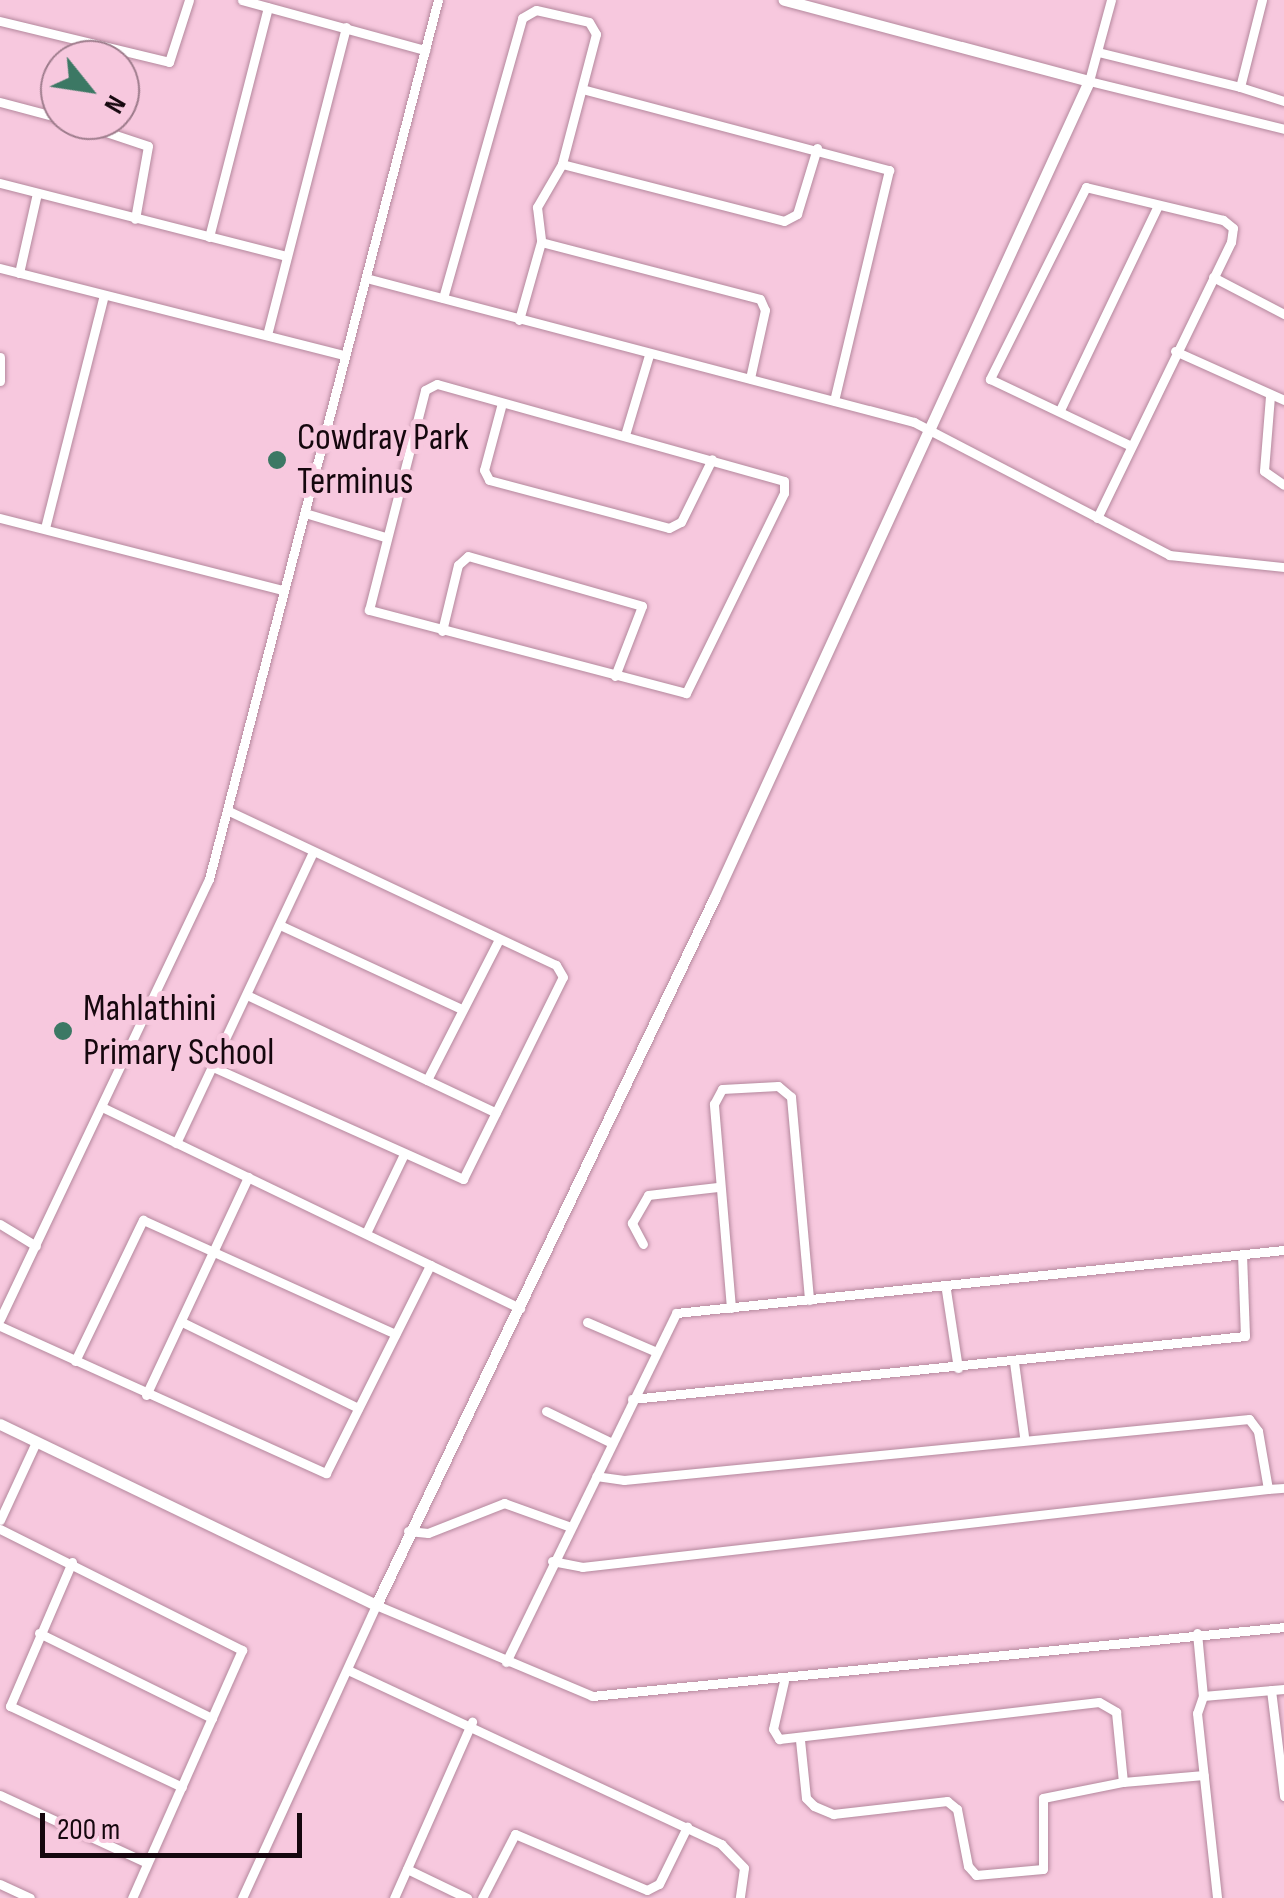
<!DOCTYPE html>
<style>
body{margin:0}
#map{position:relative;width:1284px;height:1898px;overflow:hidden;background:#f7c8de;font-family:"Sofia Sans Condensed",sans-serif}
div>[style]{position:absolute}
.roads{filter:drop-shadow(0 0 2px #b4889d) drop-shadow(0 0 2px #b4889d)}
.street>*{height:9px;margin:-4.5px;padding:0 4.5px;transform-origin:4.5px;border-radius:4.5px;background:#fff}
.secondary>*{height:11px;margin:-5.5px;padding:0 5.5px;transform-origin:5.5px;border-radius:5.5px;background:#fff}
.dots>*{width:28px;height:28px;translate:-50% -50%;box-sizing:border-box;border:5px solid #f7c8de;border-radius:50%}
span{translate:-50% -50%;white-space:nowrap;text-align:center;line-height:1.15;-webkit-text-stroke:10px #f7c8de;paint-order:stroke}
.poi-label{font-size:38px;color:#15070e}
.left{translate:0 -50%;text-align:left}
.north{position:absolute;left:40px;top:40px;width:100px;height:100px;box-sizing:border-box;background:#f7c8de;border:2px solid #9d7b8b;border-radius:50%;rotate:120deg;font-size:28px;font-weight:700;line-height:40px;text-align:center;color:#15070e}
.north::after{content:'';display:block;margin:auto;width:35px;height:45px;background:#3c7864;clip-path:polygon(50% 0,100% 100%,50% 72%,0 100%)}
.scale{position:absolute;left:40px;top:1813px;width:262px;height:45px;box-sizing:border-box;border:5px solid #15070e;border-top:0;padding-left:12px;font-size:30px;line-height:35px;white-space:nowrap;color:#15070e;-webkit-text-stroke:8px #f7c8de;paint-order:stroke}
</style>
<div id="map">
<div class="roads">
<div class="street">
<div style="left:242px;top:0;width:190px;rotate:15.3deg"></div>
<div style="left:1111px;top:0;width:84px;rotate:105.2deg"></div>
<div style="left:1089px;top:81px;width:201px;rotate:13.8deg"></div>
<div style="left:0;top:21px;width:174px;rotate:13.6deg"></div>
<div style="left:169px;top:62px;width:65px;rotate:-72.1deg"></div>
<div style="left:1098px;top:52px;width:146px;rotate:13.8deg"></div>
<div style="left:1240px;top:87px;width:90px;rotate:-75.8deg"></div>
<div style="left:1240px;top:87px;width:46px;rotate:17.7deg"></div>
<div style="left:582px;top:89px;width:318px;rotate:14.8deg"></div>
<div style="left:889px;top:170px;width:237px;rotate:103.4deg"></div>
<div style="left:0;top:102px;width:62px;rotate:14.9deg"></div>
<div style="left:70px;top:120px;width:82px;rotate:18.4deg"></div>
<div style="left:148px;top:146px;width:74px;rotate:100.1deg"></div>
<div style="left:562px;top:164px;width:229px;rotate:14.4deg"></div>
<div style="left:784px;top:221px;width:15px;rotate:-28deg"></div>
<div style="left:797px;top:214px;width:69px;rotate:-73.1deg"></div>
<div style="left:0;top:183px;width:295px;rotate:14.3deg"></div>
<div style="left:209px;top:237px;width:237px;rotate:-75.6deg"></div>
<div style="left:541px;top:242px;width:226px;rotate:14.6deg"></div>
<div style="left:760px;top:299px;width:12px;rotate:66deg"></div>
<div style="left:765px;top:310px;width:70px;rotate:102.4deg"></div>
<div style="left:0;top:268px;width:356px;rotate:14.2deg"></div>
<div style="left:19px;top:273px;width:82px;rotate:-77.3deg"></div>
<div style="left:1213px;top:277px;width:80px;rotate:27.5deg"></div>
<div style="left:366px;top:278px;width:567px;rotate:14.72deg"></div>
<div style="left:914px;top:422px;width:288px;rotate:27.5deg"></div>
<div style="left:1169px;top:555px;width:116px;rotate:6deg"></div>
<div style="left:443px;top:298px;width:291px;rotate:-74.2deg"></div>
<div style="left:522px;top:18px;width:16px;rotate:-30deg"></div>
<div style="left:536px;top:10px;width:54px;rotate:12.8deg"></div>
<div style="left:589px;top:22px;width:14px;rotate:60deg"></div>
<div style="left:596px;top:34px;width:134px;rotate:104.7deg"></div>
<div style="left:562px;top:164px;width:50px;rotate:120.2deg"></div>
<div style="left:537px;top:207px;width:35px;rotate:83deg"></div>
<div style="left:541px;top:242px;width:81px;rotate:105.8deg"></div>
<div style="left:267px;top:335px;width:318px;rotate:-75.6deg"></div>
<div style="left:1175px;top:351px;width:120px;rotate:24.2deg"></div>
<div style="left:0;top:357px;width:24px;rotate:90deg"></div>
<div style="left:437px;top:384px;width:360px;rotate:15.6deg"></div>
<div style="left:784px;top:481px;width:12px;rotate:90deg"></div>
<div style="left:784px;top:493px;width:223px;rotate:116.1deg"></div>
<div style="left:686px;top:693px;width:328px;rotate:-165.3deg"></div>
<div style="left:369px;top:610px;width:227px;rotate:-75.7deg"></div>
<div style="left:425px;top:390px;width:13px;rotate:-27deg"></div>
<div style="left:1270px;top:396px;width:75px;rotate:94.6deg"></div>
<div style="left:1264px;top:471px;width:24px;rotate:35deg"></div>
<div style="left:502px;top:403px;width:69px;rotate:105deg"></div>
<div style="left:484px;top:470px;width:11px;rotate:63deg"></div>
<div style="left:489px;top:480px;width:186px;rotate:14.9deg"></div>
<div style="left:669px;top:528px;width:13px;rotate:-27deg"></div>
<div style="left:681px;top:522px;width:70px;rotate:-63.8deg"></div>
<div style="left:1060px;top:410px;width:227px;rotate:-64.4deg"></div>
<div style="left:625px;top:435px;width:84px;rotate:-73.3deg"></div>
<div style="left:305px;top:513px;width:84px;rotate:16.7deg"></div>
<div style="left:0;top:518px;width:292px;rotate:14.3deg"></div>
<div style="left:1097px;top:518px;width:307px;rotate:-64.1deg"></div>
<div style="left:1231px;top:242px;width:14px;rotate:-82deg"></div>
<div style="left:1233px;top:228px;width:13px;rotate:-141deg"></div>
<div style="left:1223px;top:220px;width:141px;rotate:-166.5deg"></div>
<div style="left:1086px;top:187px;width:215px;rotate:116.6deg"></div>
<div style="left:990px;top:379px;width:156px;rotate:25.4deg"></div>
<div style="left:45px;top:528px;width:240px;rotate:-75.8deg"></div>
<div style="left:442px;top:631px;width:68px;rotate:-76.4deg"></div>
<div style="left:458px;top:565px;width:13px;rotate:-42deg"></div>
<div style="left:468px;top:556px;width:181px;rotate:16deg"></div>
<div style="left:642px;top:606px;width:75px;rotate:111.1deg"></div>
<div style="left:282px;top:926px;width:198px;rotate:24.8deg"></div>
<div style="left:249px;top:996px;width:273px;rotate:25.3deg"></div>
<div style="left:215px;top:1068px;width:272px;rotate:24.1deg"></div>
<div style="left:463px;top:1179px;width:225px;rotate:-63.7deg"></div>
<div style="left:563px;top:977px;width:14px;rotate:-120deg"></div>
<div style="left:556px;top:965px;width:361px;rotate:-154.8deg"></div>
<div style="left:427px;top:1080px;width:156px;rotate:-62.9deg"></div>
<div style="left:104px;top:1108px;width:462px;rotate:25.7deg"></div>
<div style="left:176px;top:1143px;width:322px;rotate:-64.8deg"></div>
<div style="left:0;top:1224px;width:42px;rotate:31.4deg"></div>
<div style="left:366px;top:1233px;width:85px;rotate:-64.3deg"></div>
<div style="left:643px;top:1244px;width:24px;rotate:-118deg"></div>
<div style="left:632px;top:1223px;width:32px;rotate:-60deg"></div>
<div style="left:648px;top:1195px;width:70px;rotate:-6.5deg"></div>
<div style="left:946px;top:1290px;width:79px;rotate:81.3deg"></div>
<div style="left:731px;top:1308px;width:205px;rotate:-94.8deg"></div>
<div style="left:714px;top:1104px;width:17px;rotate:-62deg"></div>
<div style="left:722px;top:1089px;width:56px;rotate:-3.1deg"></div>
<div style="left:778px;top:1086px;width:17px;rotate:40deg"></div>
<div style="left:791px;top:1097px;width:204px;rotate:84.9deg"></div>
<div style="left:0;top:1319px;width:487px;rotate:-64.6deg"></div>
<div style="left:209px;top:879px;width:908px;rotate:-75.4deg"></div>
<div style="left:182px;top:1322px;width:196px;rotate:26deg"></div>
<div style="left:587px;top:1322px;width:73px;rotate:23.4deg"></div>
<div style="left:0;top:1326px;width:358px;rotate:24.3deg"></div>
<div style="left:326px;top:1473px;width:233px;rotate:-63.4deg"></div>
<div style="left:75px;top:1361px;width:157px;rotate:-64.3deg"></div>
<div style="left:143px;top:1220px;width:277px;rotate:24.3deg"></div>
<div style="left:1014px;top:1362px;width:75px;rotate:82.3deg"></div>
<div style="left:146px;top:1395px;width:241px;rotate:-64.9deg"></div>
<div style="left:632px;top:1399px;width:616px;rotate:-5.87deg"></div>
<div style="left:1245px;top:1336px;width:81px;rotate:-92.1deg"></div>
<div style="left:546px;top:1411px;width:73px;rotate:25.9deg"></div>
<div style="left:1268px;top:1489px;width:16px;rotate:-4deg"></div>
<div style="left:0;top:1520px;width:86px;rotate:-65.2deg"></div>
<div style="left:0;top:1529px;width:271px;rotate:26.6deg"></div>
<div style="left:242px;top:1650px;width:271px;rotate:113.9deg"></div>
<div style="left:408px;top:1531px;width:20px;rotate:6deg"></div>
<div style="left:428px;top:1533px;width:82px;rotate:-21.5deg"></div>
<div style="left:504px;top:1503px;width:68px;rotate:19.8deg"></div>
<div style="left:552px;top:1561px;width:31px;rotate:11deg"></div>
<div style="left:582px;top:1567px;width:690px;rotate:-6.49deg"></div>
<div style="left:1268px;top:1489px;width:59px;rotate:-99.8deg"></div>
<div style="left:1258px;top:1431px;width:15px;rotate:-127deg"></div>
<div style="left:1249px;top:1419px;width:628px;rotate:174.43deg"></div>
<div style="left:624px;top:1480px;width:28px;rotate:-172deg"></div>
<div style="left:72px;top:1562px;width:157px;rotate:113.3deg"></div>
<div style="left:10px;top:1706px;width:190px;rotate:25.2deg"></div>
<div style="left:39px;top:1633px;width:193px;rotate:26.2deg"></div>
<div style="left:1197px;top:1633px;width:63px;rotate:84.6deg"></div>
<div style="left:1203px;top:1696px;width:18px;rotate:109deg"></div>
<div style="left:1197px;top:1713px;width:186px;rotate:83.8deg"></div>
<div style="left:506px;top:1662px;width:388px;rotate:-64deg"></div>
<div style="left:676px;top:1313px;width:611px;rotate:-5.92deg"></div>
<div style="left:348px;top:1670px;width:412px;rotate:25deg"></div>
<div style="left:721px;top:1844px;width:33px;rotate:46deg"></div>
<div style="left:744px;top:1868px;width:30px;rotate:98deg"></div>
<div style="left:784px;top:1681px;width:49px;rotate:102.9deg"></div>
<div style="left:773px;top:1729px;width:12px;rotate:59deg"></div>
<div style="left:779px;top:1739px;width:322px;rotate:-6.6deg"></div>
<div style="left:1099px;top:1702px;width:20px;rotate:30deg"></div>
<div style="left:1116px;top:1712px;width:70px;rotate:84.3deg"></div>
<div style="left:1123px;top:1782px;width:81px;rotate:-4.9deg"></div>
<div style="left:1271px;top:1690px;width:107px;rotate:83deg"></div>
<div style="left:1203px;top:1696px;width:81px;rotate:-4.9deg"></div>
<div style="left:800px;top:1740px;width:58px;rotate:84.1deg"></div>
<div style="left:806px;top:1798px;width:11px;rotate:45deg"></div>
<div style="left:814px;top:1806px;width:21px;rotate:23deg"></div>
<div style="left:833px;top:1814px;width:115px;rotate:-6.5deg"></div>
<div style="left:947px;top:1801px;width:13px;rotate:39deg"></div>
<div style="left:957px;top:1809px;width:58px;rotate:79.1deg"></div>
<div style="left:968px;top:1866px;width:12px;rotate:48deg"></div>
<div style="left:976px;top:1875px;width:67px;rotate:-5.1deg"></div>
<div style="left:1043px;top:1869px;width:71px;rotate:-90deg"></div>
<div style="left:1043px;top:1798px;width:82px;rotate:-11.3deg"></div>
<div style="left:0;top:1795px;width:162px;rotate:24.8deg"></div>
<div style="left:407px;top:1869px;width:67px;rotate:25.8deg"></div>
<div style="left:0;top:1884px;width:33px;rotate:25deg"></div>
<div style="left:242px;top:1898px;width:322px;rotate:-65.4deg"></div>
<div style="left:376px;top:1605px;width:234px;rotate:22.8deg"></div>
<div style="left:592px;top:1696px;width:695px;rotate:-5.69deg"></div>
<div style="left:394px;top:1898px;width:193px;rotate:-66.1deg"></div>
<div style="left:482px;top:1898px;width:72px;rotate:-62.7deg"></div>
<div style="left:515px;top:1834px;width:143px;rotate:23deg"></div>
<div style="left:647px;top:1890px;width:13px;rotate:-27deg"></div>
<div style="left:659px;top:1884px;width:64px;rotate:-63.8deg"></div>
</div>
<div class="secondary">
<div style="left:0;top:1424px;width:417px;rotate:25.7deg"></div>
<div style="left:376px;top:1605px;width:783px;rotate:-64.42deg"></div>
<div style="left:714px;top:899px;width:900px;rotate:-65.37deg"></div>
<div style="left:1089px;top:81px;width:316px;rotate:-165.1deg"></div>
</div>
</div>
<div class="dots">
<div style="left:277px;top:460px;background:#3c7864"></div>
<div style="left:63px;top:1031px;background:#3c7864"></div>
</div>
<div class="poi-label">
<span class="left" style="left:297px;top:460px">Cowdray Park<br>Terminus</span>
<span class="left" style="left:83px;top:1031px">Mahlathini<br>Primary School</span>
</div>
<div class="north">N</div>
<div class="scale">200 m</div>
</div>
